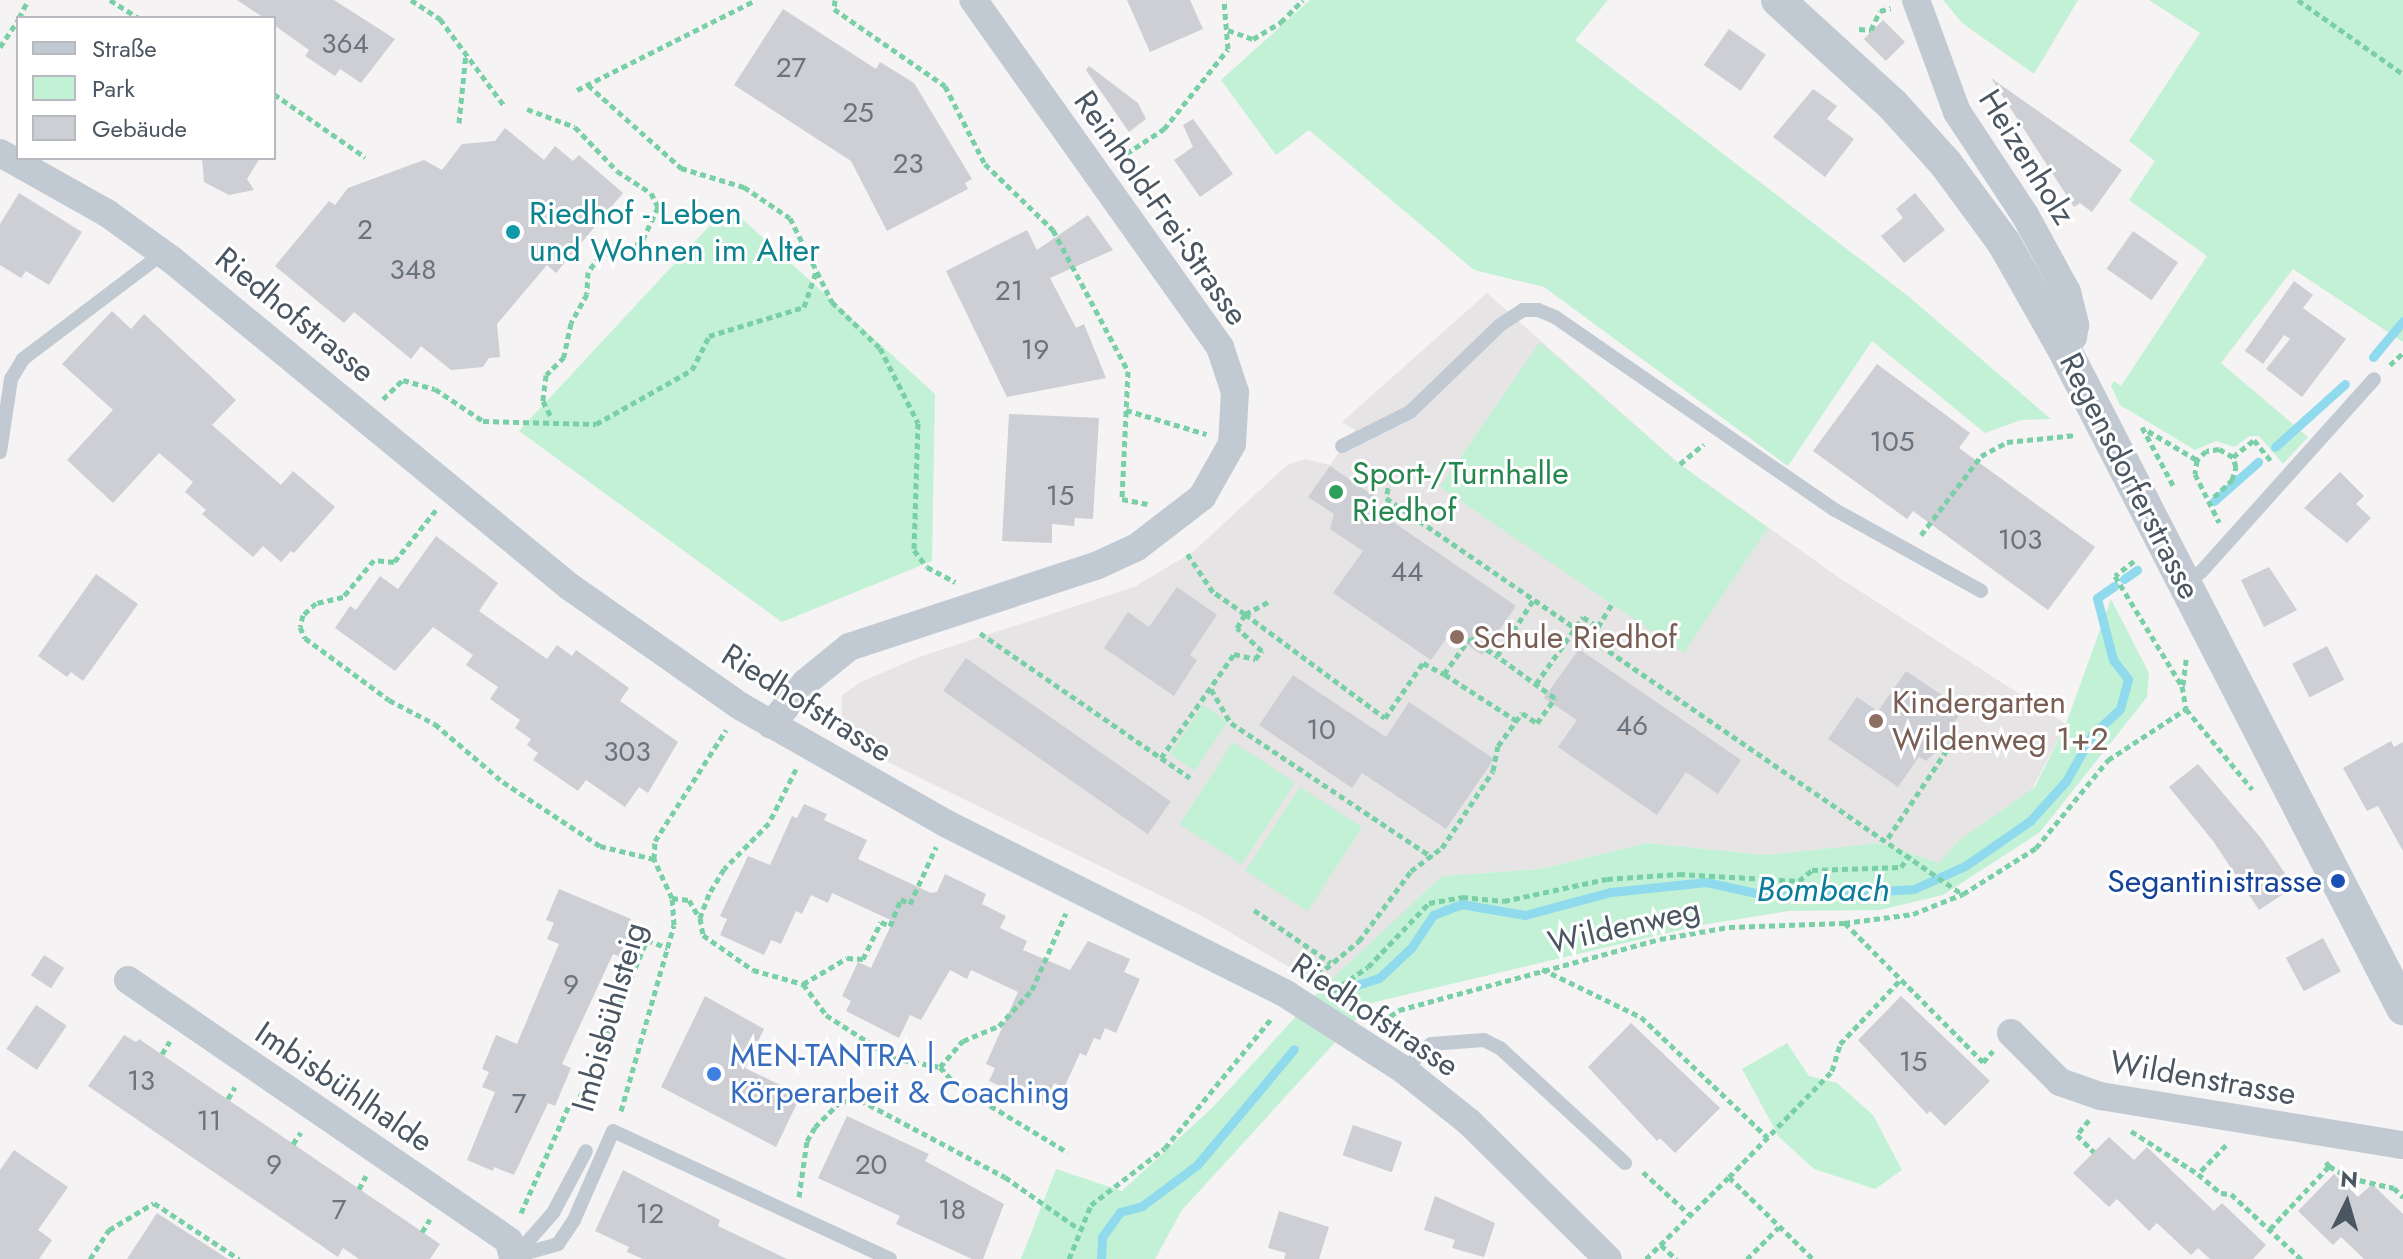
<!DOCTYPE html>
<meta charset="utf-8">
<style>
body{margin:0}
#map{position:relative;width:2403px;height:1259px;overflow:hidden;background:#f5f3f3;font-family:Jost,sans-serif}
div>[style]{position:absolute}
.education>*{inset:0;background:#e6e4e5}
.green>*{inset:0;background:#c3f1d5;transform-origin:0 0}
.stream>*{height:9px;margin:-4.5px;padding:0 4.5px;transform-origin:4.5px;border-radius:4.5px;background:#90daee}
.building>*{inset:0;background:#cdcfd5;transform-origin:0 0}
.path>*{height:5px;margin-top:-2.5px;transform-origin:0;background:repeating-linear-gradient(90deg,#7ad0a6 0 6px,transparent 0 10px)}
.service>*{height:14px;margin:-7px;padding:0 7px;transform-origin:7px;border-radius:7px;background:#c1cad2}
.minor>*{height:28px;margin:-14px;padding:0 14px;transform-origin:14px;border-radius:14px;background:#c1cad2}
.tertiary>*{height:34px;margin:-17px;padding:0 17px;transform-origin:17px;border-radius:17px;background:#c1cad2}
.dots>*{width:22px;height:22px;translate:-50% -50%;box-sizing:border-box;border:4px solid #fff;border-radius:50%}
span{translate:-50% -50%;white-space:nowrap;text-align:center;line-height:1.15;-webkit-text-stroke:6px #fff;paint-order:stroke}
.number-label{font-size:28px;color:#6b747e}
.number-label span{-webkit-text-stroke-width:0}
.street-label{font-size:32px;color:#4a5661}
.culture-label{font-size:32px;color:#0d838f}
.left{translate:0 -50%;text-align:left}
.leisure-label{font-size:32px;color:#27864d}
.education-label{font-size:32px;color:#785e54}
.transit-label{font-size:32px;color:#164399}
.right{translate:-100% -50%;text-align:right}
.shop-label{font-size:32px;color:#366cbe}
.water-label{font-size:34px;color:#0c7c9b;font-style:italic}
.legend{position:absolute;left:16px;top:16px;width:260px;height:144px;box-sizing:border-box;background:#fff;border:2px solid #b7bbc0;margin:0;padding:10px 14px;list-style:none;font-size:24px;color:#4a5661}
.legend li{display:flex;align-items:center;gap:16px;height:40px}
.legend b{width:40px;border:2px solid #b7bbc0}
.north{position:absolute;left:2307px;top:1163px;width:80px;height:80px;-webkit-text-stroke:6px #fff;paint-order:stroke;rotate:5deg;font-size:22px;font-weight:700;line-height:32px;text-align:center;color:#4a5661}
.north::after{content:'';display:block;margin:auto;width:28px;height:36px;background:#4a5661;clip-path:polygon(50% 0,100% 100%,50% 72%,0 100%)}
</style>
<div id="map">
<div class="education">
<div style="clip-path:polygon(1487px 293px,1678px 463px,1835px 575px,2066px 724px,2029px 795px,1957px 842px,1939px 863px,1879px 843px,1765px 855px,1647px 843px,1541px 869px,1443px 876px,1323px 987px,1202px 916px,841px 739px,842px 695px,861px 682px,919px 657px,1134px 587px,1193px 552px,1287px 465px,1305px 459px,1330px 465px,1355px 430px,1342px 422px)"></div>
</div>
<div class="green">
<div style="clip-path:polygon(1310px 0,1608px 0,1575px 40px,1908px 296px,2051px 419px,2021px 420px,1985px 433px,1872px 341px,1788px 466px,1544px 287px,1474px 270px,1309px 130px,1276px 155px,1221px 80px)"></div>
<div style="clip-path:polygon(1943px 0,2078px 0,2034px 74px,1962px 23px)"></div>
<div style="clip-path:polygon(2149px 0,2403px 0,2403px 342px,2293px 269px,2221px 363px,2308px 437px,2283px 464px,2259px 436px,2249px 436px,2235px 447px,2216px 441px,2195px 450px,2120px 405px,2111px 386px,2114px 381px,2121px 386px,2207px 256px,2129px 200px,2155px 161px,2129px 141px,2200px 33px)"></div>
<div style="clip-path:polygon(728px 206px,935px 394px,932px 561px,782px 622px,519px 431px)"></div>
<div style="clip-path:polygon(1540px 342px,1678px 463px,1768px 528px,1684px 653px,1440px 487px)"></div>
<div style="clip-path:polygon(2111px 599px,2149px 673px,2147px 697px,2040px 832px,1943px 895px,1880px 910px,1789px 911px,1701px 925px,1371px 1003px,1182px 1210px,1155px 1259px,1021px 1259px,1056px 1169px,1122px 1191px,1214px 1106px,1323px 987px,1442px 876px,1541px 869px,1647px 843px,1765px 855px,1879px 843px,1939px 863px,1957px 842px,2035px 787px,2066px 724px)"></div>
<div style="left:1203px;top:705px;width:30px;height:59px;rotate:34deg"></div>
<div style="left:1233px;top:742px;width:74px;height:98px;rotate:33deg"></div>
<div style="left:1300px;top:787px;width:74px;height:100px;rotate:33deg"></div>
<div style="clip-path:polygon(1787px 1043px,1809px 1076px,1837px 1083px,1873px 1115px,1902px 1170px,1875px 1189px,1814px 1169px,1779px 1137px,1742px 1069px)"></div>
</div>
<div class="stream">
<div style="left:2373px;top:357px;width:47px;rotate:-50.2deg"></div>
<div style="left:2275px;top:447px;width:94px;rotate:-42deg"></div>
<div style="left:2214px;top:501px;width:59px;rotate:-41.6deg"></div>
<div style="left:2124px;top:579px;width:16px;rotate:-35deg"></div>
<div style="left:1351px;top:987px;width:29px;rotate:-18deg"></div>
<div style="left:1379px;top:978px;width:44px;rotate:-43.2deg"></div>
<div style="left:1411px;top:948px;width:40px;rotate:-56deg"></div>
<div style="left:1433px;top:915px;width:30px;rotate:-21deg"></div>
<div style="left:1461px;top:904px;width:65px;rotate:9.8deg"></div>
<div style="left:1525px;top:915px;width:89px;rotate:-15deg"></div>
<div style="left:1611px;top:892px;width:96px;rotate:-6deg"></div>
<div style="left:1706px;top:882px;width:55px;rotate:12.5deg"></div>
<div style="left:1760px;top:894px;width:39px;rotate:3deg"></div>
<div style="left:1799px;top:896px;width:115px;rotate:-3.5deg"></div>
<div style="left:1914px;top:889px;width:56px;rotate:-24.3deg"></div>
<div style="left:1965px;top:866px;width:79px;rotate:-34.7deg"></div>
<div style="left:2030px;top:821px;width:54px;rotate:-48deg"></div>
<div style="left:2066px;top:781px;width:53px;rotate:-60.5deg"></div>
<div style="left:2092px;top:735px;width:38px;rotate:-43deg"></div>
<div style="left:2120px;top:709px;width:31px;rotate:-75deg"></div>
<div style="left:2128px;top:679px;width:24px;rotate:-128deg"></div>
<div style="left:2113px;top:660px;width:64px;rotate:-104.5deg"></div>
<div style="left:2097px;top:598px;width:21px;rotate:-35deg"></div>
<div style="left:1101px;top:1259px;width:22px;rotate:-87deg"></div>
<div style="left:1102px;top:1237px;width:31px;rotate:-54deg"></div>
<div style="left:1120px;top:1212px;width:23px;rotate:-15deg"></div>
<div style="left:1142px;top:1206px;width:69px;rotate:-36.7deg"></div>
<div style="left:1197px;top:1165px;width:151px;rotate:-50.1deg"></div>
</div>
<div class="building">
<div style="clip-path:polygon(237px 0,334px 0,395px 39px,361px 83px,340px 69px,335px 76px,305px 56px,309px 50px,274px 25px,274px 18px,264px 18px)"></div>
<div style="clip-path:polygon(1127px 0,1190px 0,1203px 29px,1150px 52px)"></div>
<div style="clip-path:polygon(783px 9px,876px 69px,880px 62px,914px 83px,972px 179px,965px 183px,968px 189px,887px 231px,851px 161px,734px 85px)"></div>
<div style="left:1883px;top:20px;width:31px;height:27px;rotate:45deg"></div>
<div style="left:1729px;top:29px;width:45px;height:44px;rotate:35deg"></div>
<div style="clip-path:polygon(1089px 66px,1138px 103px,1146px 119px,1129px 132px,1086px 70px)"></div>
<div style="clip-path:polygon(1991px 78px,2122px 170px,2092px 212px,2080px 203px,2074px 207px)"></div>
<div style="clip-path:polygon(1813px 89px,1837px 106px,1827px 119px,1854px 139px,1825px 177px,1773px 137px)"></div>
<div style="clip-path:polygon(1193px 119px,1233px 174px,1200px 197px,1174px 160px,1193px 147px,1183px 125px)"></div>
<div style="clip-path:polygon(505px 128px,544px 160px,555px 146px,573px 161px,579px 155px,623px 193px,556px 273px,547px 265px,497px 324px,500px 357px,489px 358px,483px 367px,451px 370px,421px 346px,411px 359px,354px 312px,344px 323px,275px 266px,329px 201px,335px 205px,348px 188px,424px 160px,442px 170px,462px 144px,495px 141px)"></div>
<div style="clip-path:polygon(202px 158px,260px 158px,247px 179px,254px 190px,229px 195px,204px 182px)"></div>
<div style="clip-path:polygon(19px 193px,82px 232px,49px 285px,26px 271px,21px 278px,0 265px,0 224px)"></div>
<div style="clip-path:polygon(1915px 193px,1945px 230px,1904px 263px,1881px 236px,1903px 218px,1896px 209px)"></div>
<div style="clip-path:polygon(1088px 215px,1113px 250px,1050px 278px,1076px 328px,1084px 324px,1106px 378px,1007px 397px,946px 271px,1027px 230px,1037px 250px)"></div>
<div style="left:2133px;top:231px;width:55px;height:46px;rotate:35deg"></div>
<div style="clip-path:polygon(2294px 281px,2313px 295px,2303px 308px,2346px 339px,2302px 397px,2266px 369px,2290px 339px,2284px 335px,2263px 364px,2245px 351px)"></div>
<div style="clip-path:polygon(112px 311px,131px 329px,144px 314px,236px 400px,212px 425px,281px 485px,293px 471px,335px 507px,294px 553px,291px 551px,281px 562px,263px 546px,253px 557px,202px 514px,206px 510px,185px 492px,193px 482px,159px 453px,113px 503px,67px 460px,113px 410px,62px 364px)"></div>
<div style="clip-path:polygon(1877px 364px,1970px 433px,1959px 448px,2095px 547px,2048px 610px,1913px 511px,1907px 519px,1813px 451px)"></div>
<div style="clip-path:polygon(1009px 414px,1099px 418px,1093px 519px,1075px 518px,1074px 526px,1052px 524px,1052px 543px,1002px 541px)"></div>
<div style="clip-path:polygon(1330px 466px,1377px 498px,1371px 507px,1516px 606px,1482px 655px,1450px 633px,1431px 660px,1333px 593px,1363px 551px,1330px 529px,1334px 514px,1308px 497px)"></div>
<div style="clip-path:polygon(2340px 472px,2364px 496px,2356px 504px,2371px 518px,2347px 543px,2304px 508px)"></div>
<div style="clip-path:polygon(436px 536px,498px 583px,479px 611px,547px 659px,557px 645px,572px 656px,576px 650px,629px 688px,620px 701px,678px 742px,648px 793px,639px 787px,625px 807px,586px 780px,578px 791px,533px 760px,538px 753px,527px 745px,531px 739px,515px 728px,520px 720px,490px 699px,498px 687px,466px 665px,473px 655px,433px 627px,395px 671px,335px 628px,350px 606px,356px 610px,380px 576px,398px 589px)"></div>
<div style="clip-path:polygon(2269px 567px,2297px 610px,2264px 627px,2241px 580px)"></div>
<div style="clip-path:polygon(96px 574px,138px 604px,83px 681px,71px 672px,67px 677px,38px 656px)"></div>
<div style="clip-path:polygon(1177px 587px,1217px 615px,1190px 655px,1197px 660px,1174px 696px,1104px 648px,1128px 612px,1149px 627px)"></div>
<div style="left:2327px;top:646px;width:38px;height:39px;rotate:63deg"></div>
<div style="clip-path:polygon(1579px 649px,1741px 760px,1718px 794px,1686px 772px,1657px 815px,1558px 747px,1577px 720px,1544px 698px)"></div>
<div style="left:966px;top:658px;width:250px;height:40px;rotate:35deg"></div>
<div style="clip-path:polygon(1906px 671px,1963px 709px,1936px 752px,1926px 761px,1919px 757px,1898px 787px,1828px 739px,1857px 697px,1878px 711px)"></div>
<div style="clip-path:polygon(1293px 675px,1386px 737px,1409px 702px,1494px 759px,1446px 829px,1362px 773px,1352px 788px,1259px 725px)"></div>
<div style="clip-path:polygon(2391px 741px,2394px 747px,2403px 742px,2403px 851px,2378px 806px,2367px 811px,2343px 768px)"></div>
<div style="clip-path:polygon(2198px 764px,2261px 838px,2294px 887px,2259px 910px,2213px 841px,2169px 787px)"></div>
<div style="clip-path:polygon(804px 804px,827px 814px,824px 820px,867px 840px,858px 859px,931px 893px,937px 892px,945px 874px,986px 894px,982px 904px,1006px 916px,1000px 928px,1027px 941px,1023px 950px,1070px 970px,1088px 941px,1130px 959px,1124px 972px,1140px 979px,1116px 1033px,1105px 1028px,1100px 1040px,1094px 1038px,1086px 1056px,1080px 1053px,1064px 1088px,1054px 1083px,1044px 1106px,989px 1081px,995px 1068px,986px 1064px,1018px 992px,971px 970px,967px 979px,950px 970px,921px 1020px,910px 1015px,899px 1038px,846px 1011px,851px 1001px,842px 996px,858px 962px,871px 968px,893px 921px,832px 893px,828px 903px,811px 895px,802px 914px,796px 911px,781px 944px,771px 940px,764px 955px,720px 935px,727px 919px,720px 916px,748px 856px,770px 865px,792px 816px,797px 818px)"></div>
<div style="clip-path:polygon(559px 889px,631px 919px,621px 957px,613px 954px,562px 1064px,571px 1068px,555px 1106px,548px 1103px,514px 1175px,494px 1167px,493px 1171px,467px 1160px,495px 1092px,482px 1087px,489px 1072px,482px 1069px,496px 1035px,517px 1044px,559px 944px,547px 939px,554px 923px,546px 920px)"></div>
<div style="left:2323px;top:938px;width:38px;height:42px;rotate:62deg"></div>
<div style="left:44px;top:955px;width:24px;height:24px;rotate:33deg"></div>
<div style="clip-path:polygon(705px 996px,764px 1029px,745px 1068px,801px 1095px,776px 1147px,661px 1087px)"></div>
<div style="clip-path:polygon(1901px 996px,1990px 1081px,1945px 1126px,1930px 1111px,1927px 1114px,1858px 1040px)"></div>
<div style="left:36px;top:1005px;width:37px;height:53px;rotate:34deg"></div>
<div style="clip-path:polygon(1631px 1023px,1720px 1108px,1675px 1153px,1660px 1138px,1657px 1141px,1588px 1067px)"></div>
<div style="clip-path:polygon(124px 1035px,136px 1042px,139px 1039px,440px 1244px,430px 1259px,359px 1259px,343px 1248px,338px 1257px,88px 1086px)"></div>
<div style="clip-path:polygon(847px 1116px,929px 1154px,925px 1161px,1004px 1204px,983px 1259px,972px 1259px,896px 1224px,900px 1216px,818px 1178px)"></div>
<div style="left:1353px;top:1125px;width:52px;height:32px;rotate:19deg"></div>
<div style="clip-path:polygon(2109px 1137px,2134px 1160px,2147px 1147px,2214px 1211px,2222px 1203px,2266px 1245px,2253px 1259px,2210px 1259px,2198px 1248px,2191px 1255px,2157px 1223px,2149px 1231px,2117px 1199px,2109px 1207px,2073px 1173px)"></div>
<div style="clip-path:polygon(14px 1150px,68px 1187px,38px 1230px,52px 1240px,39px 1259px,0 1259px,0 1170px)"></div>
<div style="clip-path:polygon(623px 1170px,720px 1220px,718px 1226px,787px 1259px,643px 1259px,627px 1252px,629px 1247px,595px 1231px)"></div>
<div style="clip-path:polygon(2334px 1174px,2358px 1197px,2372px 1184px,2403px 1214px,2403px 1259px,2364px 1259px,2341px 1237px,2333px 1245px,2298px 1211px)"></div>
<div style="clip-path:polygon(1435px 1196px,1495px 1223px,1484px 1257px,1452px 1248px,1455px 1240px,1424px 1230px)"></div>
<div style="clip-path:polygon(1279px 1211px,1329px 1227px,1319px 1259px,1284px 1259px,1286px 1253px,1268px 1248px)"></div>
<div style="clip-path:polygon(157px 1213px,228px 1259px,127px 1259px)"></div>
</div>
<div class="path">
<div style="left:110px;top:0;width:34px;rotate:32deg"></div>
<div style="left:411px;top:0;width:35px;rotate:33deg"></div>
<div style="left:440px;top:19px;width:109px;rotate:53.5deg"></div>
<div style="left:835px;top:0;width:9px;rotate:96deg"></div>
<div style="left:834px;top:9px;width:135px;rotate:34.7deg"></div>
<div style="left:945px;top:86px;width:88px;rotate:62.9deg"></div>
<div style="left:985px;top:164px;width:95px;rotate:44.1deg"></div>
<div style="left:1053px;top:230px;width:160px;rotate:62deg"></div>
<div style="left:1128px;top:371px;width:128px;rotate:92.7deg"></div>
<div style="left:1122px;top:499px;width:26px;rotate:11deg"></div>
<div style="left:2298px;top:0;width:128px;rotate:35.2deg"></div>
<div style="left:19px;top:18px;width:20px;rotate:-63deg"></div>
<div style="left:1859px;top:29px;width:12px;rotate:5deg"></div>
<div style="left:1871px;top:30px;width:21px;rotate:-65deg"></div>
<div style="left:1880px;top:11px;width:11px;rotate:-15deg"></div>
<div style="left:1228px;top:30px;width:27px;rotate:20deg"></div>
<div style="left:1253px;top:39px;width:33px;rotate:-31deg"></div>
<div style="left:1281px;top:22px;width:31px;rotate:-45deg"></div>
<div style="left:0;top:47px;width:32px;rotate:-56deg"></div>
<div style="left:588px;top:85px;width:125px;rotate:41.7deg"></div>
<div style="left:681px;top:168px;width:66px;rotate:16.8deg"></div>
<div style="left:744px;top:187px;width:55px;rotate:34deg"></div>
<div style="left:790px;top:218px;width:94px;rotate:63.4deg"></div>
<div style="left:832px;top:302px;width:66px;rotate:43.8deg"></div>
<div style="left:880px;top:348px;width:84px;rotate:63.1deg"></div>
<div style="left:918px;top:423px;width:127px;rotate:91.8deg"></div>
<div style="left:914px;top:550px;width:21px;rotate:53deg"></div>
<div style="left:927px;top:567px;width:32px;rotate:28deg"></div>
<div style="left:577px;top:90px;width:200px;rotate:-26.7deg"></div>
<div style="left:274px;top:94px;width:111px;rotate:34.7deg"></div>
<div style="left:527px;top:109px;width:51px;rotate:20.6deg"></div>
<div style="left:575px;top:127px;width:61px;rotate:46.3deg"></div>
<div style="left:617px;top:171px;width:40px;rotate:32.9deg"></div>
<div style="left:651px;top:193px;width:16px;rotate:63deg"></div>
<div style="left:658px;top:207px;width:40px;rotate:115deg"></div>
<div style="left:641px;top:243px;width:43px;rotate:162.4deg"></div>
<div style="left:600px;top:256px;width:20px;rotate:127deg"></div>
<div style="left:588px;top:272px;width:22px;rotate:93deg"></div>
<div style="left:587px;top:294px;width:33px;rotate:119deg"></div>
<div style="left:571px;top:323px;width:35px;rotate:102deg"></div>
<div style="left:564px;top:357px;width:25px;rotate:135deg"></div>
<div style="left:546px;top:375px;width:26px;rotate:97deg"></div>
<div style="left:543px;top:401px;width:20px;rotate:63deg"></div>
<div style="left:459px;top:123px;width:70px;rotate:-84.3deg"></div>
<div style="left:1118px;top:159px;width:55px;rotate:-33.1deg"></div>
<div style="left:1164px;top:129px;width:102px;rotate:-51.3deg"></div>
<div style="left:1228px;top:49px;width:49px;rotate:-94.7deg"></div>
<div style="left:2390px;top:365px;width:18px;rotate:-43deg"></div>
<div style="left:383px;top:399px;width:28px;rotate:-44deg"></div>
<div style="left:403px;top:380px;width:33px;rotate:16deg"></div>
<div style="left:435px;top:389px;width:58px;rotate:33.7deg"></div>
<div style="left:483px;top:421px;width:113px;rotate:1.5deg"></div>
<div style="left:596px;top:424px;width:110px;rotate:-29.4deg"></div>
<div style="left:692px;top:370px;width:38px;rotate:-63deg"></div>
<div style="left:709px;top:336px;width:99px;rotate:-17deg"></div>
<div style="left:804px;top:307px;width:40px;rotate:-71.1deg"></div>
<div style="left:1126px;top:410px;width:84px;rotate:16.7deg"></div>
<div style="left:2142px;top:427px;width:66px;rotate:61.9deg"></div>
<div style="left:2148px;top:431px;width:57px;rotate:30.6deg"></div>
<div style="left:2233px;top:457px;width:27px;rotate:-39deg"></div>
<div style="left:2254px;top:440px;width:28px;rotate:51deg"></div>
<div style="left:1680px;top:464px;width:31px;rotate:-40deg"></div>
<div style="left:1390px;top:478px;width:20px;rotate:101deg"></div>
<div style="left:1386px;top:498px;width:699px;rotate:34.51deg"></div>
<div style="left:2214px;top:497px;width:25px;rotate:-43deg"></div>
<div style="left:2232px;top:480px;width:14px;rotate:-73deg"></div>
<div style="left:2236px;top:467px;width:10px;rotate:-107deg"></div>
<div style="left:2233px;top:457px;width:16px;rotate:-150deg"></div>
<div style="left:2219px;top:449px;width:13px;rotate:171deg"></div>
<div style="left:2206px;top:451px;width:13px;rotate:135deg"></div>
<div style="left:2197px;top:460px;width:14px;rotate:98deg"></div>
<div style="left:2195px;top:474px;width:54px;rotate:63.4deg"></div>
<div style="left:436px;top:510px;width:67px;rotate:128.9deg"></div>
<div style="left:394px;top:562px;width:20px;rotate:-174deg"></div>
<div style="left:374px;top:560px;width:48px;rotate:130deg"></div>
<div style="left:343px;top:597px;width:28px;rotate:167deg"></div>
<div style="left:316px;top:603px;width:18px;rotate:137deg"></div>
<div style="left:303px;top:615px;width:12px;rotate:104deg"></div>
<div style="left:300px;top:627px;width:12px;rotate:66deg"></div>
<div style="left:305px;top:638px;width:104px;rotate:36.4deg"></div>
<div style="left:389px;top:700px;width:52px;rotate:27.6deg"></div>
<div style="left:435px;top:724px;width:89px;rotate:40.5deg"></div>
<div style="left:503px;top:782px;width:116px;rotate:33.4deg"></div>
<div style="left:600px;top:846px;width:56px;rotate:13.5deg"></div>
<div style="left:1921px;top:535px;width:99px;rotate:-52.8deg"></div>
<div style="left:1981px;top:456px;width:30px;rotate:-28deg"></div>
<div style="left:2007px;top:442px;width:69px;rotate:-5.8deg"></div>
<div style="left:2134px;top:561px;width:24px;rotate:142deg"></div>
<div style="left:2115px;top:576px;width:129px;rotate:58.7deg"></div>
<div style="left:2182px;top:686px;width:23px;rotate:80deg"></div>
<div style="left:1268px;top:602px;width:26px;rotate:152deg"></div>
<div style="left:1245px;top:614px;width:174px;rotate:36.6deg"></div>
<div style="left:1385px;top:718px;width:67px;rotate:-55.4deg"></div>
<div style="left:1423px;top:663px;width:24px;rotate:28deg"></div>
<div style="left:980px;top:633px;width:255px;rotate:34.6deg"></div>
<div style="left:1536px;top:684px;width:82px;rotate:-55deg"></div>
<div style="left:1583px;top:617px;width:18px;rotate:34deg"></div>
<div style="left:1598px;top:627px;width:27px;rotate:-59deg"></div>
<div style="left:2183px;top:685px;width:26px;rotate:-83deg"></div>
<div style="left:1211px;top:689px;width:39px;rotate:60deg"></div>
<div style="left:1231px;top:723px;width:242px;rotate:33.7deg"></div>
<div style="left:1517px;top:721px;width:87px;rotate:-147.2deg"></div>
<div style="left:1444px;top:674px;width:44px;rotate:-54.2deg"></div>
<div style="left:1470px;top:638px;width:32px;rotate:34deg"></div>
<div style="left:1497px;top:656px;width:68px;rotate:-57deg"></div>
<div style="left:1161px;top:758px;width:127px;rotate:-54.9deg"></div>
<div style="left:1234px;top:654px;width:22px;rotate:13deg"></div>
<div style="left:1255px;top:659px;width:11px;rotate:-49deg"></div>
<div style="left:1262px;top:651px;width:34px;rotate:-137deg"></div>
<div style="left:1237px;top:628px;width:16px;rotate:-60deg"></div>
<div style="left:1245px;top:614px;width:39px;rotate:-145deg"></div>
<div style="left:1213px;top:592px;width:48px;rotate:-124deg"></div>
<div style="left:796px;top:769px;width:60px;rotate:116.6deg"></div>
<div style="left:769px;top:823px;width:64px;rotate:134.4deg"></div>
<div style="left:724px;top:869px;width:29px;rotate:121deg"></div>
<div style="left:709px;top:894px;width:26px;rotate:111deg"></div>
<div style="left:700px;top:918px;width:17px;rotate:80deg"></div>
<div style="left:703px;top:935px;width:61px;rotate:35deg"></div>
<div style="left:753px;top:970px;width:52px;rotate:15.6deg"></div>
<div style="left:803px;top:984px;width:39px;rotate:53deg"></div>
<div style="left:826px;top:1015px;width:80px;rotate:32.7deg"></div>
<div style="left:893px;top:1058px;width:48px;rotate:10.8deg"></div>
<div style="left:940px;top:1067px;width:35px;rotate:-49deg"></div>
<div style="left:963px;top:1041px;width:39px;rotate:-23deg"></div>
<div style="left:999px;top:1026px;width:49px;rotate:-47.5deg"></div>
<div style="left:1032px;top:990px;width:84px;rotate:-66.2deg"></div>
<div style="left:1888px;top:838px;width:117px;rotate:-56.2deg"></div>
<div style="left:1953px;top:741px;width:8px;rotate:-140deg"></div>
<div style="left:672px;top:898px;width:17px;rotate:7deg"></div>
<div style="left:689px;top:900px;width:20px;rotate:60deg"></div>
<div style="left:1254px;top:910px;width:93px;rotate:34.5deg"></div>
<div style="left:1845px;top:923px;width:196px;rotate:45.2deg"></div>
<div style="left:1983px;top:1062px;width:15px;rotate:-48deg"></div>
<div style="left:1542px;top:969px;width:110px;rotate:25.9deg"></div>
<div style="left:1641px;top:1017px;width:175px;rotate:43.6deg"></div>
<div style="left:1318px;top:975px;width:53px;rotate:-39.7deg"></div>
<div style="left:1359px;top:941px;width:87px;rotate:-53.4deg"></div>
<div style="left:1411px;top:871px;width:39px;rotate:-37deg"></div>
<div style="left:1442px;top:848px;width:92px;rotate:-56.5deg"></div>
<div style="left:1493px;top:771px;width:25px;rotate:-79deg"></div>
<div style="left:1498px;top:746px;width:41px;rotate:-54deg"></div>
<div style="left:1522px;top:713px;width:18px;rotate:34deg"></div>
<div style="left:1537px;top:723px;width:31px;rotate:-54deg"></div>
<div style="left:1555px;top:698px;width:72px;rotate:-144.1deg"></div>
<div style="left:803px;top:984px;width:51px;rotate:-30.6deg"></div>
<div style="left:847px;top:958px;width:16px;rotate:4deg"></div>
<div style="left:863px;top:959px;width:41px;rotate:-64.1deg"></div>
<div style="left:881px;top:922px;width:10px;rotate:24deg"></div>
<div style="left:890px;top:926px;width:29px;rotate:-68deg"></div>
<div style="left:901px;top:899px;width:10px;rotate:29deg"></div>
<div style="left:910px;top:904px;width:63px;rotate:-65.5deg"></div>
<div style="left:1333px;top:991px;width:42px;rotate:-34.4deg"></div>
<div style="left:1368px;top:967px;width:88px;rotate:-46.4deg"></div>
<div style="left:1429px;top:903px;width:34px;rotate:-10deg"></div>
<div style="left:1462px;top:897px;width:42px;rotate:5.4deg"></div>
<div style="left:1504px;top:901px;width:105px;rotate:-12.1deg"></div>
<div style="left:1607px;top:879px;width:72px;rotate:-4deg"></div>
<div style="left:1679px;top:874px;width:120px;rotate:3.3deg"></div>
<div style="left:1799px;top:881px;width:17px;rotate:-40deg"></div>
<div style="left:1812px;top:870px;width:89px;rotate:-1.9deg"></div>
<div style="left:1901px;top:867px;width:15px;rotate:-53deg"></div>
<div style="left:1382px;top:1022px;width:21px;rotate:-35deg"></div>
<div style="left:1399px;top:1010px;width:270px;rotate:-15.2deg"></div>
<div style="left:1660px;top:939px;width:70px;rotate:-9.9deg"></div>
<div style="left:1729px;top:927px;width:115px;rotate:-2deg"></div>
<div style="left:1844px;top:923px;width:70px;rotate:-7.4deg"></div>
<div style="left:1913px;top:914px;width:54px;rotate:-21.8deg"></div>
<div style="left:1963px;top:894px;width:86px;rotate:-32.2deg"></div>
<div style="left:2036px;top:848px;width:114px;rotate:-50.7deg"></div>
<div style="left:2108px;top:760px;width:93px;rotate:-33.2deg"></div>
<div style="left:2186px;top:709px;width:104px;rotate:50.5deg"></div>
<div style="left:162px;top:1054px;width:15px;rotate:-58deg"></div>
<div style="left:940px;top:1067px;width:24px;rotate:48deg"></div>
<div style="left:956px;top:1085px;width:130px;rotate:31.1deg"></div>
<div style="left:228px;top:1099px;width:14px;rotate:-60deg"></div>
<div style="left:621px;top:1111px;width:193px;rotate:-74.1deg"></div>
<div style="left:674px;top:925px;width:27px;rotate:-94deg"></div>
<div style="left:672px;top:898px;width:43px;rotate:-114.8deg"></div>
<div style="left:654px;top:859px;width:18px;rotate:-87deg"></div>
<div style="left:655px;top:841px;width:132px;rotate:-57.4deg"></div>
<div style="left:2089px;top:1120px;width:19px;rotate:129deg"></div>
<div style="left:2077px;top:1135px;width:24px;rotate:45deg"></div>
<div style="left:2131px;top:1131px;width:80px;rotate:32.7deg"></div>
<div style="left:293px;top:1144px;width:14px;rotate:-56deg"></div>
<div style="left:2226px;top:1145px;width:40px;rotate:134deg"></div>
<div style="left:2198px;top:1174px;width:30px;rotate:40deg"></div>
<div style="left:2221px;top:1193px;width:10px;rotate:6deg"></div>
<div style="left:2231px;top:1194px;width:96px;rotate:42.9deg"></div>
<div style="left:2329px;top:1166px;width:24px;rotate:30deg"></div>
<div style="left:2350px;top:1178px;width:45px;rotate:12.8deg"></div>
<div style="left:2394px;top:1188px;width:13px;rotate:45deg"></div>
<div style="left:1643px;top:1172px;width:62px;rotate:42.4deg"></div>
<div style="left:1729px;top:1177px;width:148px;rotate:-45.8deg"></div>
<div style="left:1832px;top:1071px;width:28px;rotate:-73deg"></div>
<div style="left:1840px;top:1044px;width:89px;rotate:-46.8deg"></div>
<div style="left:359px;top:1189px;width:15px;rotate:-62deg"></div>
<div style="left:799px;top:1197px;width:57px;rotate:-81.9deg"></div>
<div style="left:807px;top:1141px;width:16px;rotate:-60deg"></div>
<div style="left:815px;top:1127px;width:35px;rotate:-45deg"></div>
<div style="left:840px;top:1102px;width:20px;rotate:-6deg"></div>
<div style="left:860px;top:1100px;width:164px;rotate:28deg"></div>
<div style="left:1005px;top:1177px;width:90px;rotate:35.1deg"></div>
<div style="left:521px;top:1213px;width:120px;rotate:-66deg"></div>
<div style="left:570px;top:1103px;width:7px;rotate:27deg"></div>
<div style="left:576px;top:1106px;width:181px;rotate:-66.8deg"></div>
<div style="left:647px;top:940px;width:22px;rotate:21deg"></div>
<div style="left:2270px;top:1229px;width:86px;rotate:-46.9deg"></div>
<div style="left:2329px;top:1166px;width:5px;rotate:-127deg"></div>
<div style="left:422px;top:1232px;width:15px;rotate:-58deg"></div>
<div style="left:1661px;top:1245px;width:21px;rotate:43deg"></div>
<div style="left:90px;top:1259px;width:35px;rotate:-57deg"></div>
<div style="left:109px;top:1230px;width:52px;rotate:-31deg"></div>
<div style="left:154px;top:1203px;width:102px;rotate:33.4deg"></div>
<div style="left:1069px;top:1259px;width:58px;rotate:-67.8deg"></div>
<div style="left:1091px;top:1205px;width:93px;rotate:-37.6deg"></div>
<div style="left:1165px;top:1148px;width:167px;rotate:-50.6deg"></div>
<div style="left:1646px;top:1259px;width:117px;rotate:-44.7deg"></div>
<div style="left:1729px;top:1177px;width:117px;rotate:44.3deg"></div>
<div style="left:1747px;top:1259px;width:45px;rotate:-45deg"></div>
</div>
<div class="service">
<div style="left:1342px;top:446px;width:76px;rotate:-26.6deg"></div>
<div style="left:1410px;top:412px;width:125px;rotate:-44deg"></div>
<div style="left:1500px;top:325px;width:27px;rotate:-33deg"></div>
<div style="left:1523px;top:310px;width:15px"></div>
<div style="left:1538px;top:310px;width:18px;rotate:22deg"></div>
<div style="left:1555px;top:317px;width:340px;rotate:34.6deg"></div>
<div style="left:1835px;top:510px;width:167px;rotate:29deg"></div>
<div style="left:0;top:452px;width:74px;rotate:-81.4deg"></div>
<div style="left:11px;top:379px;width:23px;rotate:-59deg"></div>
<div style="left:23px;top:359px;width:176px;rotate:-37.1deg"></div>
<div style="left:2185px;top:583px;width:19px;rotate:-35deg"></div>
<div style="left:2201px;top:572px;width:259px;rotate:-48.1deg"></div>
<div style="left:1404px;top:1070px;width:37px;rotate:-44deg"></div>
<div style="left:1431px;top:1044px;width:53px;rotate:-4.3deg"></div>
<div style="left:1484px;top:1040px;width:18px;rotate:27deg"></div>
<div style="left:1500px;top:1048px;width:170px;rotate:42.6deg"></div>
<div style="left:516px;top:1255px;width:56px;rotate:-48.6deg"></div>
<div style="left:553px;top:1213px;width:70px;rotate:-62deg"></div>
<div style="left:516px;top:1256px;width:44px;rotate:-15.9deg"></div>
<div style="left:558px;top:1244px;width:29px;rotate:-56deg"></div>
<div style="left:574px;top:1220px;width:97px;rotate:-66.3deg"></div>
<div style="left:613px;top:1131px;width:305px;rotate:24.8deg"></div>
</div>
<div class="minor">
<div style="left:1916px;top:0;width:119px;rotate:69.9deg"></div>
<div style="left:1957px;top:112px;width:123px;rotate:56.6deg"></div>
<div style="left:2025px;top:215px;width:88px;rotate:61.4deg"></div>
<div style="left:2067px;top:292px;width:34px;rotate:76deg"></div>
<div style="left:2075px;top:325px;width:12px;rotate:99deg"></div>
<div style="left:2073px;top:337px;width:14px;rotate:144deg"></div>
<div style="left:0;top:153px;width:123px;rotate:29.3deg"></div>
<div style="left:107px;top:213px;width:80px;rotate:35.9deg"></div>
<div style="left:172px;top:260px;width:515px;rotate:39.41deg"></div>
<div style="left:570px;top:587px;width:208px;rotate:35deg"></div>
<div style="left:740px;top:706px;width:238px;rotate:29.7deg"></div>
<div style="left:947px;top:824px;width:379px;rotate:26.6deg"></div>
<div style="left:1286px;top:994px;width:140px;rotate:32.8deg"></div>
<div style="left:1404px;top:1070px;width:83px;rotate:38.7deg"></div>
<div style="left:1469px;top:1122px;width:195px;rotate:44.6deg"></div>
<div style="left:771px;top:725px;width:55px;rotate:-50.9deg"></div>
<div style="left:806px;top:682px;width:55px;rotate:-39.1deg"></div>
<div style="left:849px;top:647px;width:262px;rotate:-18.2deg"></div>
<div style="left:1098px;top:565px;width:43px;rotate:-24.8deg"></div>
<div style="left:1137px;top:547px;width:82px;rotate:-37.6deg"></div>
<div style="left:1202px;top:497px;width:61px;rotate:-60.5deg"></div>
<div style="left:1232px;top:444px;width:52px;rotate:-86.7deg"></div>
<div style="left:1235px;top:392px;width:47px;rotate:-108.4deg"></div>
<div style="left:1220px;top:347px;width:426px;rotate:-125.4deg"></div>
<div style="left:128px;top:980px;width:462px;rotate:34.4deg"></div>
<div style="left:509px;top:1241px;width:18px;rotate:77deg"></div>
<div style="left:2011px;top:1033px;width:69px;rotate:45deg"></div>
<div style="left:2060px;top:1082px;width:42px;rotate:19.3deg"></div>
<div style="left:2100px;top:1096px;width:307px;rotate:9.2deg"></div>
</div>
<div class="tertiary">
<div style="left:1778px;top:0;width:154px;rotate:42.4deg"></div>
<div style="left:1892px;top:104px;width:81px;rotate:48deg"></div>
<div style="left:1946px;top:164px;width:98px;rotate:53.7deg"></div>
<div style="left:2004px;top:243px;width:117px;rotate:60.4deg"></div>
<div style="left:2062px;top:345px;width:746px;rotate:62.78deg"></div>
</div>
<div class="dots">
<div style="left:513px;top:232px;background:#0f9aa8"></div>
<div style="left:1336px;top:492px;background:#2e9e5b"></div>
<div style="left:1457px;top:637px;background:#8d6e63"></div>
<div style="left:1876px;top:721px;background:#8d6e63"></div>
<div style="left:2338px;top:881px;background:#1a4fb4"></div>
<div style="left:714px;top:1074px;background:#3f7fe0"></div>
</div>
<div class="number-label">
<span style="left:345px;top:44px">364</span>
<span style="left:791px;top:68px">27</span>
<span style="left:858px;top:113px">25</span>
<span style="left:908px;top:164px">23</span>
<span style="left:365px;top:230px">2</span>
<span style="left:413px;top:270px">348</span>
<span style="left:1009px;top:291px">21</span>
<span style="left:1035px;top:350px">19</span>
<span style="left:1892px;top:442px">105</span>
<span style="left:1060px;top:496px">15</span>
<span style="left:2020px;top:540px">103</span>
<span style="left:1407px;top:572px">44</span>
<span style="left:1632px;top:726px">46</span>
<span style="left:1321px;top:730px">10</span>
<span style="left:627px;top:752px">303</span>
<span style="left:571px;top:985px">9</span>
<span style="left:1913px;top:1062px">15</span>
<span style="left:141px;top:1081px">13</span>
<span style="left:519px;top:1104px">7</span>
<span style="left:209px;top:1121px">11</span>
<span style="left:274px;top:1165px">9</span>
<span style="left:871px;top:1165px">20</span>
<span style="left:339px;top:1210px">7</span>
<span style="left:952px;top:1210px">18</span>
<span style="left:650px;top:1214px">12</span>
</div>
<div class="street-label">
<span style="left:2027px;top:157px;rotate:58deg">Heizenholz</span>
<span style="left:1161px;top:208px;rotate:55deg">Reinhold-Frei-Strasse</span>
<span style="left:295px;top:315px;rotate:39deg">Riedhofstrasse</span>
<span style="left:2130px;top:476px;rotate:63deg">Regensdorferstrasse</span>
<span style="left:807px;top:703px;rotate:32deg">Riedhofstrasse</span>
<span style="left:1624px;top:926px;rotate:-13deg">Wildenweg</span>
<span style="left:1375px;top:1015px;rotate:34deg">Riedhofstrasse</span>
<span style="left:609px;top:1017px;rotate:-74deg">Imbisbühlsteig</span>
<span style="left:2203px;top:1078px;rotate:10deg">Wildenstrasse</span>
<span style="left:344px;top:1087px;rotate:34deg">Imbisbühlhalde</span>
</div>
<div class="culture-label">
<span class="left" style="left:529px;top:232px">Riedhof - Leben<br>und Wohnen im Alter</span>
</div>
<div class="leisure-label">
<span class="left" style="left:1352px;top:492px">Sport-/Turnhalle<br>Riedhof</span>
</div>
<div class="education-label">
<span class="left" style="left:1473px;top:637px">Schule Riedhof</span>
<span class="left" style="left:1892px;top:721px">Kindergarten<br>Wildenweg 1+2</span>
</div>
<div class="transit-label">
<span class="right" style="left:2322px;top:881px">Segantinistrasse</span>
</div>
<div class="shop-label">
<span class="left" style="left:730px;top:1074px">MEN-TANTRA |<br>Körperarbeit &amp; Coaching</span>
</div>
<div class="water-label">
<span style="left:1823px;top:890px">Bombach</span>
</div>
<ul class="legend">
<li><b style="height:10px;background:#c1cad2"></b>Straße</li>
<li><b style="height:22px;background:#c3f1d5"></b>Park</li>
<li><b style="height:22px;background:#cdcfd5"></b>Gebäude</li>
</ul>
<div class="north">N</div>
</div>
